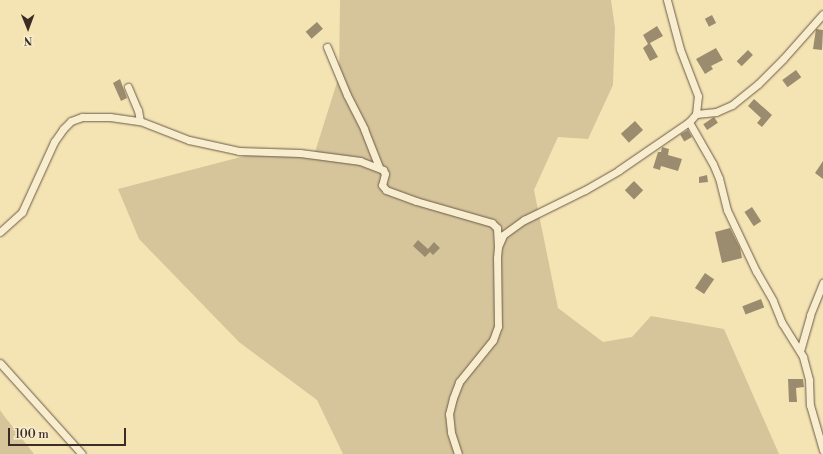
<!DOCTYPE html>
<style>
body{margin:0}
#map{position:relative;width:823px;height:454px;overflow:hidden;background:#f5e4b3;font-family:"Libre Bodoni",serif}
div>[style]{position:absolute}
.green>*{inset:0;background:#d6c59b}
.building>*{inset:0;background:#9c8c6f;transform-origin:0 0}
.roads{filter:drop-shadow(0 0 1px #6a5a48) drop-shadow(0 0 1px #6a5a48)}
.minor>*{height:7px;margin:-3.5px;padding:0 3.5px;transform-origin:3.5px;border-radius:3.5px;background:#f8edce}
span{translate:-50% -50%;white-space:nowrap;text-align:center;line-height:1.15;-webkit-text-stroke:3.5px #f8edce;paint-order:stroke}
.north{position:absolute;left:8px;top:8px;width:40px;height:40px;-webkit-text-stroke:3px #f8edce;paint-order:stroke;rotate:179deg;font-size:11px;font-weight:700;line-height:16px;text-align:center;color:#3c2c25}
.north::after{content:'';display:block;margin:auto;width:14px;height:18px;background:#3c2c25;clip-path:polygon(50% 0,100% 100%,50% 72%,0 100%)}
.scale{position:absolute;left:8px;top:428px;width:118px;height:18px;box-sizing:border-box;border:2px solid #3c2c25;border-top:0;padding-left:5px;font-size:12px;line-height:14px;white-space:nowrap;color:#3c2c25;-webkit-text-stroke:3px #f8edce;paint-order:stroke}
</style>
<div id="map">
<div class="green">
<div style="clip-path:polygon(340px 0,611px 0,615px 28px,613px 85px,588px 139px,558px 137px,534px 190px,558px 308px,603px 342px,632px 337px,651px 316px,724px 329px,779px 454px,343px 454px,317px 400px,239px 342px,139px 239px,118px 189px,256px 153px,314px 155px,339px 76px)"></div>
<div style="clip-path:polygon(0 410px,5px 417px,34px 454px,0 454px)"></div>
</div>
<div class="building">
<div style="left:712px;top:15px;width:9px;height:8px;rotate:63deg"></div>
<div style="left:317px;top:22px;width:9px;height:15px;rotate:49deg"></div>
<div style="clip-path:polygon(657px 26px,663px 36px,650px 43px,658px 57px,650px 61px,643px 48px,648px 44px,643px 35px)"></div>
<div style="clip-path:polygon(816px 29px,823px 30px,822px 50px,813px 49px)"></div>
<div style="clip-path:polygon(716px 48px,723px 60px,711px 66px,713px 69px,705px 74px,696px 59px)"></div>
<div style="left:748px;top:50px;width:7px;height:16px;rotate:45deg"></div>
<div style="left:796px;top:70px;width:9px;height:17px;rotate:54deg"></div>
<div style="clip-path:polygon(120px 79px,127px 98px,121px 101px,113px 83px)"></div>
<div style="clip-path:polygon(754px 99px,772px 115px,762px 127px,757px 123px,761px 118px,748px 106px)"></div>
<div style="left:714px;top:117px;width:7px;height:13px;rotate:56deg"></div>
<div style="left:635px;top:121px;width:12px;height:19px;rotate:48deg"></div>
<div style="left:688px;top:130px;width:8px;height:9px;rotate:60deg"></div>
<div style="clip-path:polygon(662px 147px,669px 149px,668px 155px,682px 159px,678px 171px,661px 166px,660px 170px,653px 168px,658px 152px,661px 152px)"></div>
<div style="clip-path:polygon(823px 161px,823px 179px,815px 173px)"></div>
<div style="clip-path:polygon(707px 175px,708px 182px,699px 183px,699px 177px)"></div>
<div style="left:634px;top:181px;width:13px;height:13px;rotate:45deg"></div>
<div style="left:752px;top:207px;width:17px;height:9px;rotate:57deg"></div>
<div style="clip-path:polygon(730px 228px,740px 248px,742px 258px,722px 263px,715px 232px)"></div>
<div style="clip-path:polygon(418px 240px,428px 249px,434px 242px,440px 248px,433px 255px,430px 252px,425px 257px,413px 246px)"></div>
<div style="left:705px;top:273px;width:11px;height:18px;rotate:34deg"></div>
<div style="left:761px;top:299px;width:9px;height:20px;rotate:69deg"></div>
<div style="clip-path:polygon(788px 379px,803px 379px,804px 387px,796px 388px,797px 402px,789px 402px)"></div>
</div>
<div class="roads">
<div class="minor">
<div style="left:327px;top:47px;width:52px;rotate:67.4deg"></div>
<div style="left:347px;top:95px;width:38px;rotate:63deg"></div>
<div style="left:364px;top:129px;width:41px;rotate:68.5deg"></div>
<div style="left:128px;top:87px;width:25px;rotate:67deg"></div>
<div style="left:138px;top:110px;width:11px;rotate:80deg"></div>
<div style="left:696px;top:114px;width:20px;rotate:-6deg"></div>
<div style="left:716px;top:112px;width:17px;rotate:-24deg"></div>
<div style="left:732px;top:105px;width:33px;rotate:-39deg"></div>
<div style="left:758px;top:84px;width:35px;rotate:-45deg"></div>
<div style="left:783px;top:59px;width:60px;rotate:-48.4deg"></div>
<div style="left:689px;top:122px;width:48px;rotate:60.3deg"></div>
<div style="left:713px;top:164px;width:15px;rotate:67deg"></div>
<div style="left:719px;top:178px;width:33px;rotate:76deg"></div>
<div style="left:727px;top:210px;width:68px;rotate:64.6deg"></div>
<div style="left:756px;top:271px;width:34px;rotate:60deg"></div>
<div style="left:773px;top:301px;width:24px;rotate:68deg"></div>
<div style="left:782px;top:323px;width:40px;rotate:58deg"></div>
<div style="left:803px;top:357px;width:24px;rotate:75deg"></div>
<div style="left:809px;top:380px;width:25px;rotate:88deg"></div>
<div style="left:810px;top:405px;width:47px;rotate:73.9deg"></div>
<div style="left:0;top:232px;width:30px;rotate:-42deg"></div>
<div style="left:22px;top:212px;width:77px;rotate:-65.4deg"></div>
<div style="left:54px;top:142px;width:16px;rotate:-55deg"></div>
<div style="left:63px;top:129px;width:11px;rotate:-45deg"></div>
<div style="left:71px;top:121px;width:12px;rotate:-20deg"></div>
<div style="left:82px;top:117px;width:28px"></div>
<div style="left:110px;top:117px;width:30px;rotate:8deg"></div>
<div style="left:140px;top:121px;width:53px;rotate:21.2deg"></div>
<div style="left:189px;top:140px;width:51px;rotate:12.4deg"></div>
<div style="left:239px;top:151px;width:61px;rotate:1.9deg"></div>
<div style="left:300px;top:153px;width:61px;rotate:7.6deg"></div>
<div style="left:360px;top:161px;width:25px;rotate:21deg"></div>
<div style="left:383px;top:170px;width:4px;rotate:63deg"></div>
<div style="left:385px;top:174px;width:11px;rotate:105deg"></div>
<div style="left:382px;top:185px;width:6px;rotate:51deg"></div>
<div style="left:386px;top:190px;width:32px;rotate:20deg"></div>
<div style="left:416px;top:201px;width:79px;rotate:16.1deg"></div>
<div style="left:492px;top:223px;width:7px;rotate:45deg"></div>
<div style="left:497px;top:228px;width:19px;rotate:87deg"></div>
<div style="left:800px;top:351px;width:37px;rotate:-74deg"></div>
<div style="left:810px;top:315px;width:35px;rotate:-68deg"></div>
<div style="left:0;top:363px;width:122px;rotate:48deg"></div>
<div style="left:458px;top:454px;width:23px;rotate:-108deg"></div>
<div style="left:451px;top:432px;width:18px;rotate:-96deg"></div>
<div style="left:449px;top:414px;width:16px;rotate:-76deg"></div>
<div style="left:453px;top:398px;width:17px;rotate:-69deg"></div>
<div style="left:459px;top:382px;width:54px;rotate:-51deg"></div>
<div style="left:493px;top:340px;width:15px;rotate:-70deg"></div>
<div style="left:498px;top:326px;width:68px;rotate:-90.8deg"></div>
<div style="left:497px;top:258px;width:11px;rotate:-85deg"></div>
<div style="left:498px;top:247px;width:13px;rotate:-67deg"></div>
<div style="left:503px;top:235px;width:26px;rotate:-36deg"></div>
<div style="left:524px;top:220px;width:68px;rotate:-26.2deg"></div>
<div style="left:585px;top:190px;width:39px;rotate:-30deg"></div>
<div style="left:619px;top:170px;width:85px;rotate:-34.4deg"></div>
<div style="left:689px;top:122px;width:11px;rotate:-49deg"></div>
<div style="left:696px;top:114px;width:18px;rotate:-84deg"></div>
<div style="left:698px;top:96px;width:50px;rotate:-111deg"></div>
<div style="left:680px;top:49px;width:51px;rotate:-104.9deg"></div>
</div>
</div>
<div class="north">N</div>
<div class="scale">100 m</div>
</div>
